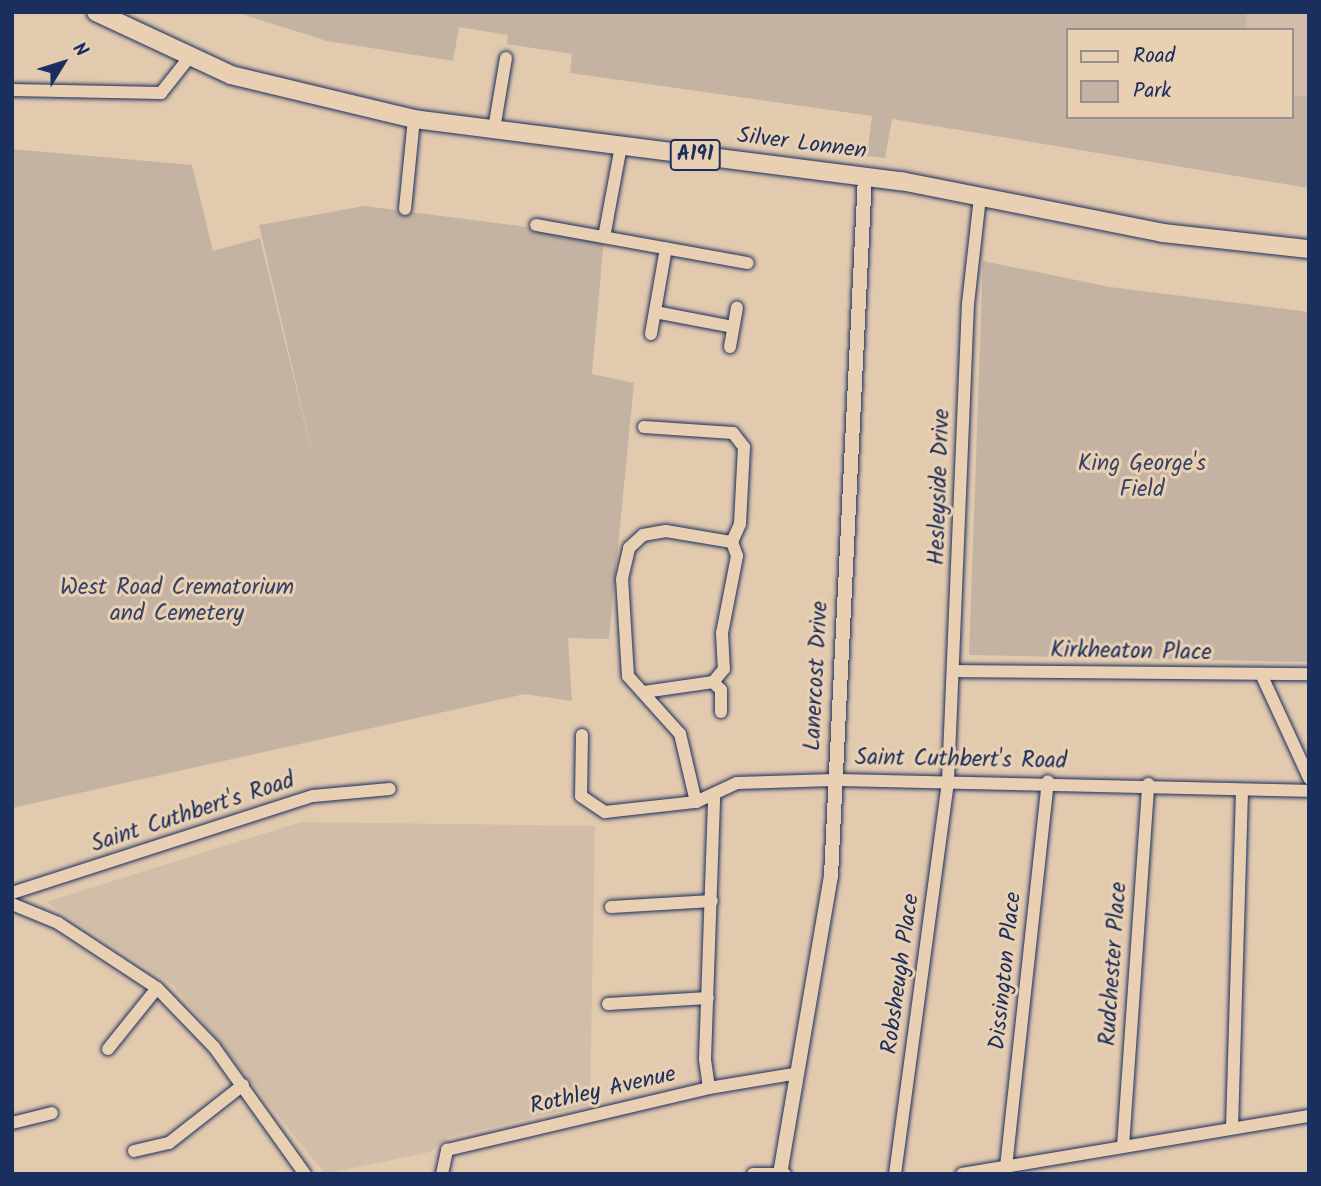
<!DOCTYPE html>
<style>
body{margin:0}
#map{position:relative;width:1321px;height:1186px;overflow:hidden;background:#e2caaf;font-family:Kalam,sans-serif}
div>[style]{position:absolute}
.built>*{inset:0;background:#d2bea8}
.green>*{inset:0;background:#c4b3a3}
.roads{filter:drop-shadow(0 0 2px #1b2f5e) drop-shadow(0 0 2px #1b2f5e)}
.minor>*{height:12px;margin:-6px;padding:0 6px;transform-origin:6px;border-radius:6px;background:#ead0b2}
.tertiary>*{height:14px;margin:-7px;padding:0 7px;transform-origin:7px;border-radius:7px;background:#ead0b2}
.primary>*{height:18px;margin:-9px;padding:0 9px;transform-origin:9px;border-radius:9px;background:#ead0b2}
span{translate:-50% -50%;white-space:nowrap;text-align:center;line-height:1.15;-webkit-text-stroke:6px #ead0b2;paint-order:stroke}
.shield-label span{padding:2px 5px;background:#ead0b2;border:2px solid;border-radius:5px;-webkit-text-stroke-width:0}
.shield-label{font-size:21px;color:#1b2f5e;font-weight:700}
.street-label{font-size:23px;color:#1b2f5e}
.park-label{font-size:23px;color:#344368}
.frame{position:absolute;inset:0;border:14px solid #1b2f5e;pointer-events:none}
.legend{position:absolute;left:1066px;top:28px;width:228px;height:91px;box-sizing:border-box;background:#ead0b2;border:2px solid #979090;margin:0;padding:9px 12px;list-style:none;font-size:21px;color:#1b2f5e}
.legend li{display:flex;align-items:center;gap:14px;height:35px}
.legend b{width:35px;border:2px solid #979090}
.north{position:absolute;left:28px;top:28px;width:70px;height:70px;-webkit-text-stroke:5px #ead0b2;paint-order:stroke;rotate:52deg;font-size:19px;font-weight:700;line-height:28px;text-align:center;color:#1b2f5e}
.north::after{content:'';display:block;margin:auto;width:24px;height:32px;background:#1b2f5e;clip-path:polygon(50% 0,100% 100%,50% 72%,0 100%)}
</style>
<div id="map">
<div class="built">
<div style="clip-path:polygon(1247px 12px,1309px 12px,1309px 96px,1291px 95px,1291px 30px,1245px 30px)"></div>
<div style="clip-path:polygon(301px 822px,595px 826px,590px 1104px,449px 1137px,430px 1152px,325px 1174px,173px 985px,46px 902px)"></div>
</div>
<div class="green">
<div style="clip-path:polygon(235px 12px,1247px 12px,1245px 30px,1067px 30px,1067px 117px,1291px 117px,1291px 95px,1309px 96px,1309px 188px,892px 119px,885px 158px,867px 156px,872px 116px,570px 73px,572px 54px,507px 44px,508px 35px,459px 27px,453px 61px,327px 41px)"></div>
<div style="clip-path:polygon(12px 149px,192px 165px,213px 251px,260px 238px,320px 486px,259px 225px,364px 206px,604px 237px,592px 374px,634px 383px,609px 639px,568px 638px,572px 701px,525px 694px,12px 808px)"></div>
<div style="clip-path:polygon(983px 261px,1110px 287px,1309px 312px,1309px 662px,969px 655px)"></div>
</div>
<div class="roads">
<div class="minor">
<div style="left:12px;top:90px;width:149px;rotate:1.2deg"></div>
<div style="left:161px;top:93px;width:43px;rotate:-51.5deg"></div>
<div style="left:494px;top:129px;width:72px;rotate:-80.4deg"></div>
<div style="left:405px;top:209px;width:90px;rotate:-84.3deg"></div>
<div style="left:536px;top:225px;width:215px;rotate:10.2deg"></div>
<div style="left:604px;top:237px;width:93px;rotate:-79.4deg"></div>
<div style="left:655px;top:312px;width:79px;rotate:10.9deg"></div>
<div style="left:651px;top:334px;width:87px;rotate:-80.1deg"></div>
<div style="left:730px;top:347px;width:40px;rotate:-80deg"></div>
<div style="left:644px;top:427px;width:89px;rotate:3.9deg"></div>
<div style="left:733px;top:433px;width:18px;rotate:52deg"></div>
<div style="left:744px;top:447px;width:77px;rotate:93deg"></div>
<div style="left:740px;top:524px;width:20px;rotate:114deg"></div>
<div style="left:732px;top:542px;width:15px;rotate:70deg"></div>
<div style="left:737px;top:556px;width:78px;rotate:101deg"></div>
<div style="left:722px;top:633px;width:36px;rotate:87deg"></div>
<div style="left:724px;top:669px;width:17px;rotate:130deg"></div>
<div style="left:953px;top:671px;width:356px;rotate:0.5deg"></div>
<div style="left:1261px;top:674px;width:115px;rotate:65.2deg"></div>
<div style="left:644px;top:692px;width:70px;rotate:-8.2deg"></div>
<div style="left:713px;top:682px;width:11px;rotate:45deg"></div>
<div style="left:721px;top:690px;width:22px;rotate:90deg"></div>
<div style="left:582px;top:735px;width:61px;rotate:90.9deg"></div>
<div style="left:581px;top:796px;width:29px;rotate:34deg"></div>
<div style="left:605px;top:812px;width:92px;rotate:-6.3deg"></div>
<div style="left:696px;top:802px;width:45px;rotate:-24.9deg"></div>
<div style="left:737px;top:783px;width:97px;rotate:-1.8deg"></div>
<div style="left:834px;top:780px;width:475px;rotate:1.3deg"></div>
<div style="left:696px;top:802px;width:70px;rotate:-103.2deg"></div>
<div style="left:680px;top:734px;width:78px;rotate:-131.9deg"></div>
<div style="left:628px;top:676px;width:97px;rotate:-93.5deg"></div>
<div style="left:622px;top:579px;width:32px;rotate:-77deg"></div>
<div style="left:629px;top:548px;width:19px;rotate:-43deg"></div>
<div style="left:643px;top:535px;width:23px;rotate:-10deg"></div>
<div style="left:666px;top:531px;width:67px;rotate:9.5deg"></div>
<div style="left:12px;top:893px;width:316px;rotate:-17.9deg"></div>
<div style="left:313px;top:796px;width:77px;rotate:-5.2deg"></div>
<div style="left:12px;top:904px;width:50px;rotate:22.4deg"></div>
<div style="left:58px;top:923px;width:118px;rotate:33.3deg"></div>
<div style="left:157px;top:988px;width:82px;rotate:46deg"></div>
<div style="left:214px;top:1047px;width:156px;rotate:54.4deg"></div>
<div style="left:611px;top:907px;width:101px;rotate:-3.4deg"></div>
<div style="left:608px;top:1004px;width:100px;rotate:-3.4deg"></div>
<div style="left:108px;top:1049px;width:78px;rotate:-51.2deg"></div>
<div style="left:709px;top:1088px;width:29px;rotate:-98deg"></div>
<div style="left:705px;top:1059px;width:261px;rotate:-88deg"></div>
<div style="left:12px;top:1123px;width:41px;rotate:-14deg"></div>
<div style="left:1232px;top:1128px;width:337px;rotate:-88.3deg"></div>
<div style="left:1123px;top:1146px;width:363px;rotate:-86deg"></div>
<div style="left:134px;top:1151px;width:36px;rotate:-13deg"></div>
<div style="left:169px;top:1143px;width:94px;rotate:-38.1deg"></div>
<div style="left:1006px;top:1167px;width:388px;rotate:-83.8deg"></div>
<div style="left:442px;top:1174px;width:25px;rotate:-78deg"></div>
<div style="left:447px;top:1150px;width:269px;rotate:-13.3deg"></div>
<div style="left:709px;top:1088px;width:86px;rotate:-9.4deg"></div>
<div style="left:753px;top:1174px;width:32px"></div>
<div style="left:895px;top:1174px;width:398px;rotate:-82.3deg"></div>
<div style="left:948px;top:780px;width:476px;rotate:-87.6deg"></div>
<div style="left:968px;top:304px;width:108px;rotate:-83.6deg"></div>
<div style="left:962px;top:1174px;width:352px;rotate:-9.5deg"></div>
</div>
<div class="tertiary">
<div style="left:780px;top:1174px;width:302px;rotate:-80.3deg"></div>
<div style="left:831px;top:876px;width:700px;rotate:-87.22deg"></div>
</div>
<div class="primary">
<div style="left:96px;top:12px;width:149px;rotate:25deg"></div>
<div style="left:231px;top:75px;width:188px;rotate:13.5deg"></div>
<div style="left:414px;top:119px;width:491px;rotate:7.3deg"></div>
<div style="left:901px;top:181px;width:267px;rotate:11.2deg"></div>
<div style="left:1163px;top:233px;width:147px;rotate:6.3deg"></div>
</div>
</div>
<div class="shield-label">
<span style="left:695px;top:155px">A191</span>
</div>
<div class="street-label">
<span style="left:802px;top:144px;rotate:7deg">Silver Lonnen</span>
<span style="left:940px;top:487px;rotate:-88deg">Hesleyside Drive</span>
<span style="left:1131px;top:652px;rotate:1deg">Kirkheaton Place</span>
<span style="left:817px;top:676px;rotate:-87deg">Lanercost Drive</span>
<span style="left:961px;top:760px;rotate:1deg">Saint Cuthbert's Road</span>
<span style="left:193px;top:813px;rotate:-18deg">Saint Cuthbert's Road</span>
<span style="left:1114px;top:964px;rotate:-86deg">Rudchester Place</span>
<span style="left:1006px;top:971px;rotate:-84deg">Dissington Place</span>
<span style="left:901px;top:974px;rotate:-82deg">Robsheugh Place</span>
<span style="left:603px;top:1091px;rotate:-13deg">Rothley Avenue</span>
</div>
<div class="park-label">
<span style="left:1142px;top:477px">King George's<br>Field</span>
<span style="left:177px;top:601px">West Road Crematorium<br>and Cemetery</span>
</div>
<div class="frame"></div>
<ul class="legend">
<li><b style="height:9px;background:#ead0b2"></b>Road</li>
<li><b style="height:19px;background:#c4b3a3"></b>Park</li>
</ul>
<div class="north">N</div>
</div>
